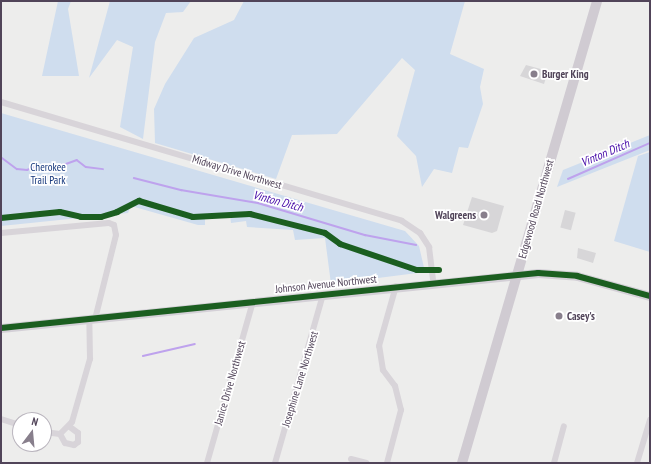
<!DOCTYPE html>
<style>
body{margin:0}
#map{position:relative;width:651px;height:464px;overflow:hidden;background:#ededec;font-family:"PT Sans Narrow",sans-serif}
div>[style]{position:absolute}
.green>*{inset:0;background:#cfddee}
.stream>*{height:1.5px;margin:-0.75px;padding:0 0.75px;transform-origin:0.75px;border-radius:0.75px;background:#bea2ed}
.building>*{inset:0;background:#d7d6d8;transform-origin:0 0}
.street>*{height:6px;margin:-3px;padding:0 3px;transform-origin:3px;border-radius:3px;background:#d8d4d9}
.secondary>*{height:9px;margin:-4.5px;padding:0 4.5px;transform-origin:4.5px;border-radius:4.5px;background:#d4d0d7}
.primary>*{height:10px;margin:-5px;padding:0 5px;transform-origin:5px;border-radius:5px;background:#d0cbd2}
.cycleway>*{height:6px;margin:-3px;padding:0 3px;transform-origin:3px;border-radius:3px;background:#1b5e20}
.dots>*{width:11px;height:11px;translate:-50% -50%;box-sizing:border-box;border:2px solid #fff;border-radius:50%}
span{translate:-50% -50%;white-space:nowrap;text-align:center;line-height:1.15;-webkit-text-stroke:3.5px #fff;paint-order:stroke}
.poi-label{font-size:11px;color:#514459;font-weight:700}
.left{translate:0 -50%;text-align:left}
.right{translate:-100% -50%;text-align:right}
.park-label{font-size:11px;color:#14367b}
.street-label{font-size:11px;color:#514459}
.water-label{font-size:12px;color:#4408a7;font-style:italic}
.frame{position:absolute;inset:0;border:2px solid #514459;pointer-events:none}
.north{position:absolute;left:12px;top:412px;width:40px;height:40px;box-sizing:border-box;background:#fff;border:1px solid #b9b4bd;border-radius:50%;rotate:16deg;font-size:11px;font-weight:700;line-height:16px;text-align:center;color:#514459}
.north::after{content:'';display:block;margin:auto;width:14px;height:18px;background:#887f8c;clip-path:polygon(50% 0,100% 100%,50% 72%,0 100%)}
</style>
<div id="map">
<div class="green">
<div style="clip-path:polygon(58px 1px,71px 1px,68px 9px,79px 76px,42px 76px)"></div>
<div style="clip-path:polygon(110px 1px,191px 1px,183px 12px,166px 13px,155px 42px,143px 139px,120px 127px,133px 47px,117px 40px,89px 78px)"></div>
<div style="clip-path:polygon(244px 1px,465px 1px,450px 54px,484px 69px,480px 87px,483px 104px,468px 148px,459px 147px,452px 173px,434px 169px,422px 187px,416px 156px,397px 136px,415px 70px,402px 58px,337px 134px,292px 135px,276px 179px,155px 143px,154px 109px,165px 84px,194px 38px,234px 20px)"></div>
<div style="clip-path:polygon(1px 113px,405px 231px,419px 246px,425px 272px,331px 284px,325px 238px,295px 240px,293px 230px,247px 227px,246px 221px,231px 223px,230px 215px,205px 217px,205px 225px,198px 225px,131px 206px,128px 213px,1px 226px)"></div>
<div style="clip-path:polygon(650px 135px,650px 150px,557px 187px,563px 170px)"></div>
<div style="clip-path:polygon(650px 152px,650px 252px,614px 241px,638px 156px)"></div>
</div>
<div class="stream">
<div style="left:1px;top:157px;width:20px;rotate:37deg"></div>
<div style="left:17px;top:169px;width:10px;rotate:6deg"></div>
<div style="left:27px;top:170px;width:12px;rotate:-20deg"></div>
<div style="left:38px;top:166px;width:17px;rotate:7deg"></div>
<div style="left:55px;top:168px;width:23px;rotate:-20deg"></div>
<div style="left:77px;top:160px;width:11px;rotate:38deg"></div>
<div style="left:86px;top:167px;width:17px;rotate:7deg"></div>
<div style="left:134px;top:178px;width:49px;rotate:14.3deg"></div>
<div style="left:181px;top:190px;width:78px;rotate:9.6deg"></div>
<div style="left:258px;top:203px;width:112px;rotate:16.7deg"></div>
<div style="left:365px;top:235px;width:52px;rotate:11.1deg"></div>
<div style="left:568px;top:179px;width:90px;rotate:-23.7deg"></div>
<div style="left:143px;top:356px;width:53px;rotate:-13deg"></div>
</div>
<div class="building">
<div style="clip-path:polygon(526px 65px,548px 71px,544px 84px,520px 76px)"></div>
<div style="clip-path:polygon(472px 197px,504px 206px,497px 231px,492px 233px,463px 225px)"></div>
<div style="left:565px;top:210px;width:11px;height:18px;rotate:15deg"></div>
<div style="clip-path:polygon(578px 248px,596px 253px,593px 263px,577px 258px)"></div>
</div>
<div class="street">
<div style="left:1px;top:102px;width:418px;rotate:16.5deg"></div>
<div style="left:402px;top:221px;width:22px;rotate:34deg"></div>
<div style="left:420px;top:233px;width:17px;rotate:57deg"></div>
<div style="left:429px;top:247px;width:34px;rotate:83deg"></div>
<div style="left:1px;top:233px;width:108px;rotate:-5.3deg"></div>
<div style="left:109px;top:223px;width:5px;rotate:22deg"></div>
<div style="left:114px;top:225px;width:10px;rotate:79deg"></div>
<div style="left:116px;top:235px;width:87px;rotate:104deg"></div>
<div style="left:1px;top:419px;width:20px;rotate:18deg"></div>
<div style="left:70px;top:427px;width:10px;rotate:37deg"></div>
<div style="left:78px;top:433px;width:9px;rotate:90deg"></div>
<div style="left:78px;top:442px;width:5px;rotate:143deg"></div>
<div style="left:74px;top:445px;width:9px;rotate:-167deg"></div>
<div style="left:65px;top:443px;width:10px;rotate:-119deg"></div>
<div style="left:60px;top:434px;width:17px;rotate:-45deg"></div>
<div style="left:72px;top:422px;width:66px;rotate:-74.1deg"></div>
<div style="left:90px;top:359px;width:39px;rotate:-91deg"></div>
<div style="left:44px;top:432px;width:16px;rotate:7deg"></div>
<div style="left:351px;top:459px;width:16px;rotate:14deg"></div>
<div style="left:207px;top:463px;width:167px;rotate:-74.1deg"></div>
<div style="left:275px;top:463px;width:176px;rotate:-74.1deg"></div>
<div style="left:387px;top:463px;width:55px;rotate:-75.2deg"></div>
<div style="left:401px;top:410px;width:25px;rotate:-104deg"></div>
<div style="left:395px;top:386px;width:20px;rotate:-127deg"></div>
<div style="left:383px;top:370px;width:24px;rotate:-99deg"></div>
<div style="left:379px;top:346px;width:62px;rotate:-74.2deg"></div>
<div style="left:554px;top:463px;width:38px;rotate:-75deg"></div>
<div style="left:637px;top:463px;width:45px;rotate:-73.2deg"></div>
</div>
<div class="secondary">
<div style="left:1px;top:328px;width:540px;rotate:-5.85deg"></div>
<div style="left:538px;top:273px;width:39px;rotate:4deg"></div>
<div style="left:577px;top:276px;width:76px;rotate:15.3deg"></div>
</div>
<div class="primary">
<div style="left:462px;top:463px;width:481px;rotate:-73.7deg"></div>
</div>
<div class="cycleway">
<div style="left:1px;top:218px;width:59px;rotate:-5.8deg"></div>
<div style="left:60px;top:212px;width:22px;rotate:13deg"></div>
<div style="left:81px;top:217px;width:20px"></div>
<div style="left:101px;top:217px;width:17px;rotate:-17deg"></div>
<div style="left:117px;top:212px;width:25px;rotate:-27deg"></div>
<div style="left:139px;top:201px;width:56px;rotate:16.5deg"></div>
<div style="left:193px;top:217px;width:57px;rotate:-3deg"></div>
<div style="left:250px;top:214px;width:77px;rotate:14.2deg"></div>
<div style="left:325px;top:233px;width:19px;rotate:36deg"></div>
<div style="left:340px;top:244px;width:81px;rotate:18.7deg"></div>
<div style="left:417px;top:270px;width:22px"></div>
<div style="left:1px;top:328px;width:540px;rotate:-5.85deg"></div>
<div style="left:538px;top:273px;width:39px;rotate:4deg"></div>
<div style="left:577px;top:276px;width:76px;rotate:15.3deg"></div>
</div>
<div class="dots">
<div style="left:534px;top:74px;background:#887f8c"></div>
<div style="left:484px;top:215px;background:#887f8c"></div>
<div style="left:559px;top:316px;background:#887f8c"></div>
</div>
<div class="poi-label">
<span class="left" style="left:542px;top:74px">Burger King</span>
<span class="right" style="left:476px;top:215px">Walgreens</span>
<span class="left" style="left:567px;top:316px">Casey's</span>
</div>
<div class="park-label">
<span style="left:48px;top:174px">Cherokee<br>Trail Park</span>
</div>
<div class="street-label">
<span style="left:237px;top:172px;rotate:17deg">Midway Drive Northwest</span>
<span style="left:536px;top:209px;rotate:-74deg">Edgewood Road Northwest</span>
<span style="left:326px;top:284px;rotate:-6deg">Johnson Avenue Northwest</span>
<span style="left:300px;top:379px;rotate:-73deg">Josephine Lane Northwest</span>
<span style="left:230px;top:383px;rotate:-74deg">Janice Drive Northwest</span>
</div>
<div class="water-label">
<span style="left:605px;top:153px;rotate:-23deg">Vinton Ditch</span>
<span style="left:278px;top:201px;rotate:15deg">Vinton Ditch</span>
</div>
<div class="frame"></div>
<div class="north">N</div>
</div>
